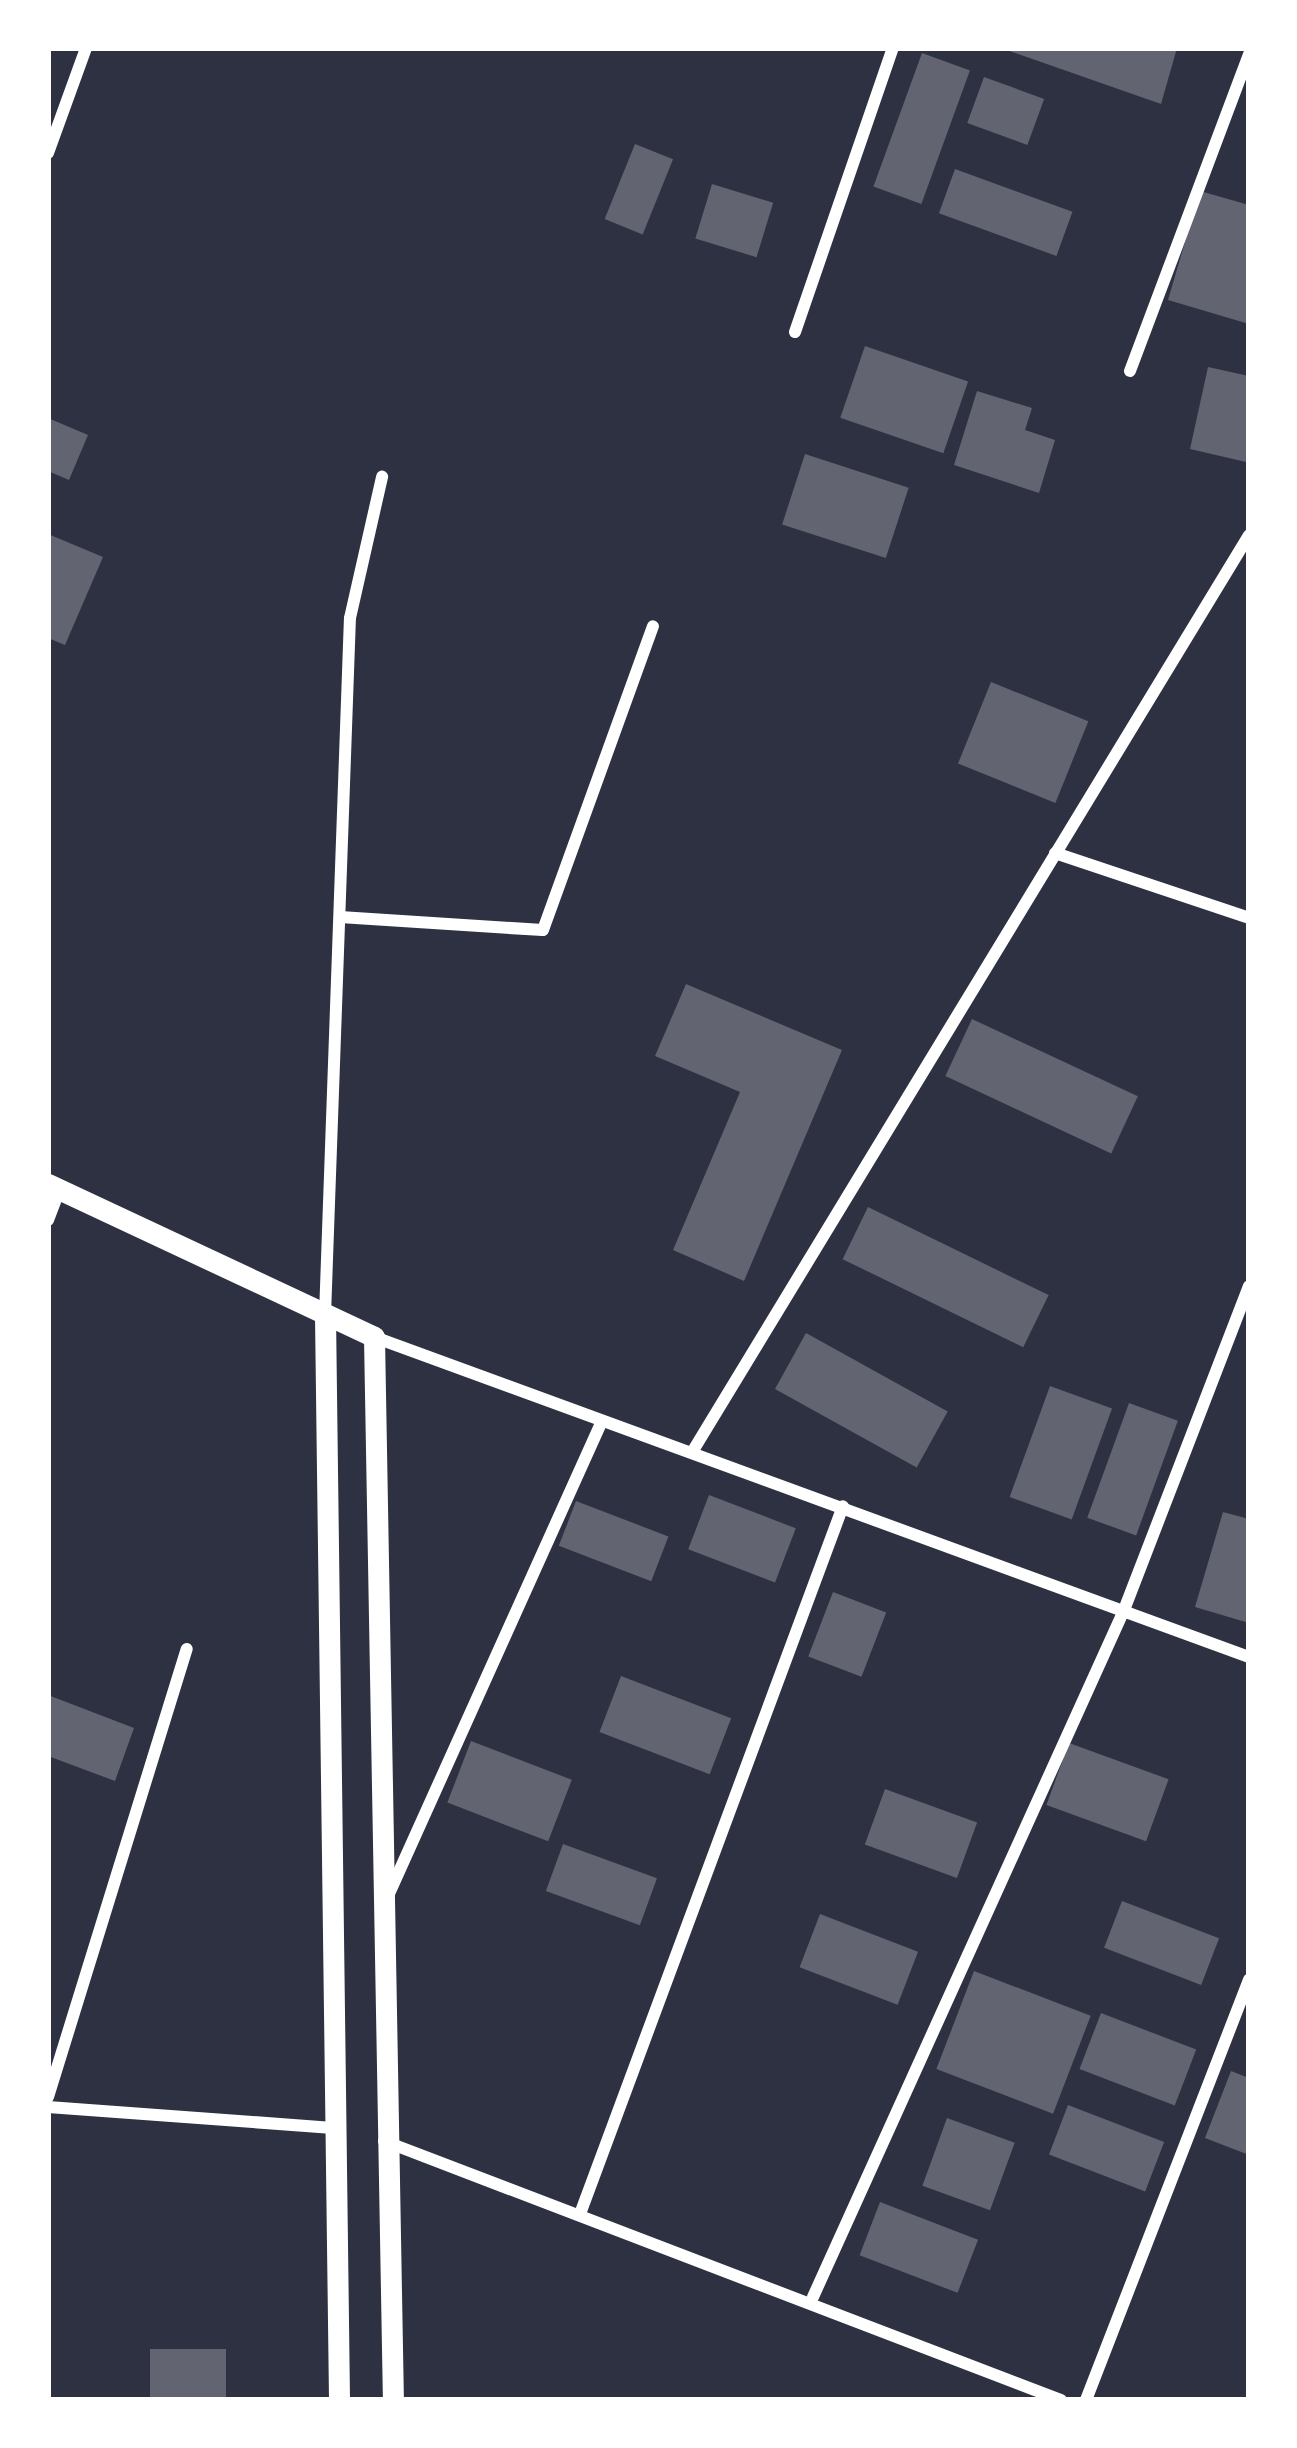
<!DOCTYPE html>
<style>
body{margin:0}
#map{position:relative;width:1297px;height:2448px;overflow:hidden;background:#2d3142;font-family:"Archivo Narrow",sans-serif}
div>[style]{position:absolute}
.building>*{inset:0;background:#626471;transform-origin:0 0}
.minor>*{height:12px;margin:-6px;padding:0 6px;transform-origin:6px;border-radius:6px;background:#fff}
.tertiary>*{height:21px;margin:-10.5px;padding:0 10.5px;transform-origin:10.5px;border-radius:10.5px;background:#fff}
span{translate:-50% -50%;white-space:nowrap;text-align:center;line-height:1.15;-webkit-text-stroke:9px #fff;paint-order:stroke}
.frame{position:absolute;inset:0;border:51px solid #fff;pointer-events:none}
</style>
<div id="map">
<div class="building">
<div style="clip-path:polygon(1001px 48px,1177px 48px,1161px 104px)"></div>
<div style="left:922px;top:53px;width:51px;height:142px;rotate:20deg"></div>
<div style="left:984px;top:77px;width:64px;height:49px;rotate:20deg"></div>
<div style="left:635px;top:144px;width:41px;height:81px;rotate:22deg"></div>
<div style="left:955px;top:169px;width:125px;height:47px;rotate:20deg"></div>
<div style="left:712px;top:184px;width:64px;height:57px;rotate:17deg"></div>
<div style="clip-path:polygon(1200px 191px,1249px 205px,1249px 324px,1168px 300px)"></div>
<div style="left:865px;top:346px;width:109px;height:76px;rotate:19deg"></div>
<div style="clip-path:polygon(1208px 367px,1249px 376px,1246px 462px,1190px 449px)"></div>
<div style="clip-path:polygon(977px 391px,1032px 408px,1025px 430px,1055px 440px,1039px 493px,954px 465px)"></div>
<div style="clip-path:polygon(48px 418px,88px 435px,69px 480px,48px 471px)"></div>
<div style="left:805px;top:454px;width:109px;height:74px;rotate:18deg"></div>
<div style="clip-path:polygon(48px 534px,103px 557px,65px 645px,48px 638px)"></div>
<div style="left:991px;top:682px;width:105px;height:88px;rotate:22deg"></div>
<div style="clip-path:polygon(686px 984px,842px 1050px,744px 1281px,673px 1250px,740px 1092px,655px 1056px)"></div>
<div style="left:972px;top:1019px;width:183px;height:63px;rotate:25deg"></div>
<div style="left:868px;top:1207px;width:201px;height:58px;rotate:26deg"></div>
<div style="left:806px;top:1333px;width:162px;height:64px;rotate:29deg"></div>
<div style="left:1050px;top:1386px;width:66px;height:118px;rotate:20deg"></div>
<div style="left:1129px;top:1403px;width:52px;height:122px;rotate:20deg"></div>
<div style="left:709px;top:1495px;width:93px;height:58px;rotate:21deg"></div>
<div style="left:576px;top:1501px;width:99px;height:48px;rotate:21deg"></div>
<div style="clip-path:polygon(1223px 1512px,1249px 1519px,1249px 1623px,1195px 1607px)"></div>
<div style="left:833px;top:1592px;width:57px;height:69px;rotate:21deg"></div>
<div style="left:621px;top:1676px;width:118px;height:60px;rotate:21deg"></div>
<div style="clip-path:polygon(48px 1695px,134px 1728px,115px 1781px,48px 1756px)"></div>
<div style="left:471px;top:1741px;width:108px;height:66px;rotate:21deg"></div>
<div style="left:1069px;top:1743px;width:106px;height:66px;rotate:20deg"></div>
<div style="left:885px;top:1789px;width:98px;height:59px;rotate:20deg"></div>
<div style="left:563px;top:1844px;width:100px;height:50px;rotate:20deg"></div>
<div style="left:1122px;top:1901px;width:104px;height:50px;rotate:21deg"></div>
<div style="left:820px;top:1914px;width:105px;height:57px;rotate:21deg"></div>
<div style="left:974px;top:1971px;width:125px;height:105px;rotate:21deg"></div>
<div style="left:1101px;top:2013px;width:102px;height:60px;rotate:21deg"></div>
<div style="clip-path:polygon(1231px 2071px,1249px 2078px,1249px 2155px,1205px 2138px)"></div>
<div style="left:1068px;top:2105px;width:103px;height:53px;rotate:21deg"></div>
<div style="left:947px;top:2118px;width:72px;height:72px;rotate:20deg"></div>
<div style="left:880px;top:2202px;width:105px;height:57px;rotate:21deg"></div>
<div style="left:150px;top:2349px;width:76px;height:51px"></div>
</div>
<div class="minor">
<div style="left:48px;top:153px;width:112px;rotate:-70.1deg"></div>
<div style="left:795px;top:332px;width:300px;rotate:-71deg"></div>
<div style="left:1130px;top:371px;width:339px;rotate:-69.4deg"></div>
<div style="left:1055px;top:853px;width:205px;rotate:18.5deg"></div>
<div style="left:340px;top:917px;width:203px;rotate:3.7deg"></div>
<div style="left:543px;top:930px;width:323px;rotate:-70.1deg"></div>
<div style="left:48px;top:1220px;width:33px;rotate:-69deg"></div>
<div style="left:325px;top:1315px;width:697px;rotate:-87.95deg"></div>
<div style="left:350px;top:618px;width:145px;rotate:-77.2deg"></div>
<div style="left:374px;top:1337px;width:932px;rotate:20.09deg"></div>
<div style="left:694px;top:1449px;width:1069px;rotate:-58.73deg"></div>
<div style="left:388px;top:1896px;width:521px;rotate:-65.75deg"></div>
<div style="left:48px;top:2097px;width:469px;rotate:-72.8deg"></div>
<div style="left:48px;top:2107px;width:289px;rotate:4.2deg"></div>
<div style="left:384px;top:2141px;width:725px;rotate:20.94deg"></div>
<div style="left:580px;top:2214px;width:755px;rotate:-69.62deg"></div>
<div style="left:813px;top:2297px;width:754px;rotate:-65.64deg"></div>
<div style="left:1124px;top:1610px;width:347px;rotate:-68.9deg"></div>
<div style="left:1086px;top:2400px;width:451px;rotate:-68.8deg"></div>
</div>
<div class="tertiary">
<div style="left:48px;top:1184px;width:360px;rotate:25.1deg"></div>
<div style="left:374px;top:1337px;width:1063px;rotate:88.98deg"></div>
<div style="left:325px;top:1315px;width:1085px;rotate:89.26deg"></div>
</div>
<div class="frame"></div>
</div>
